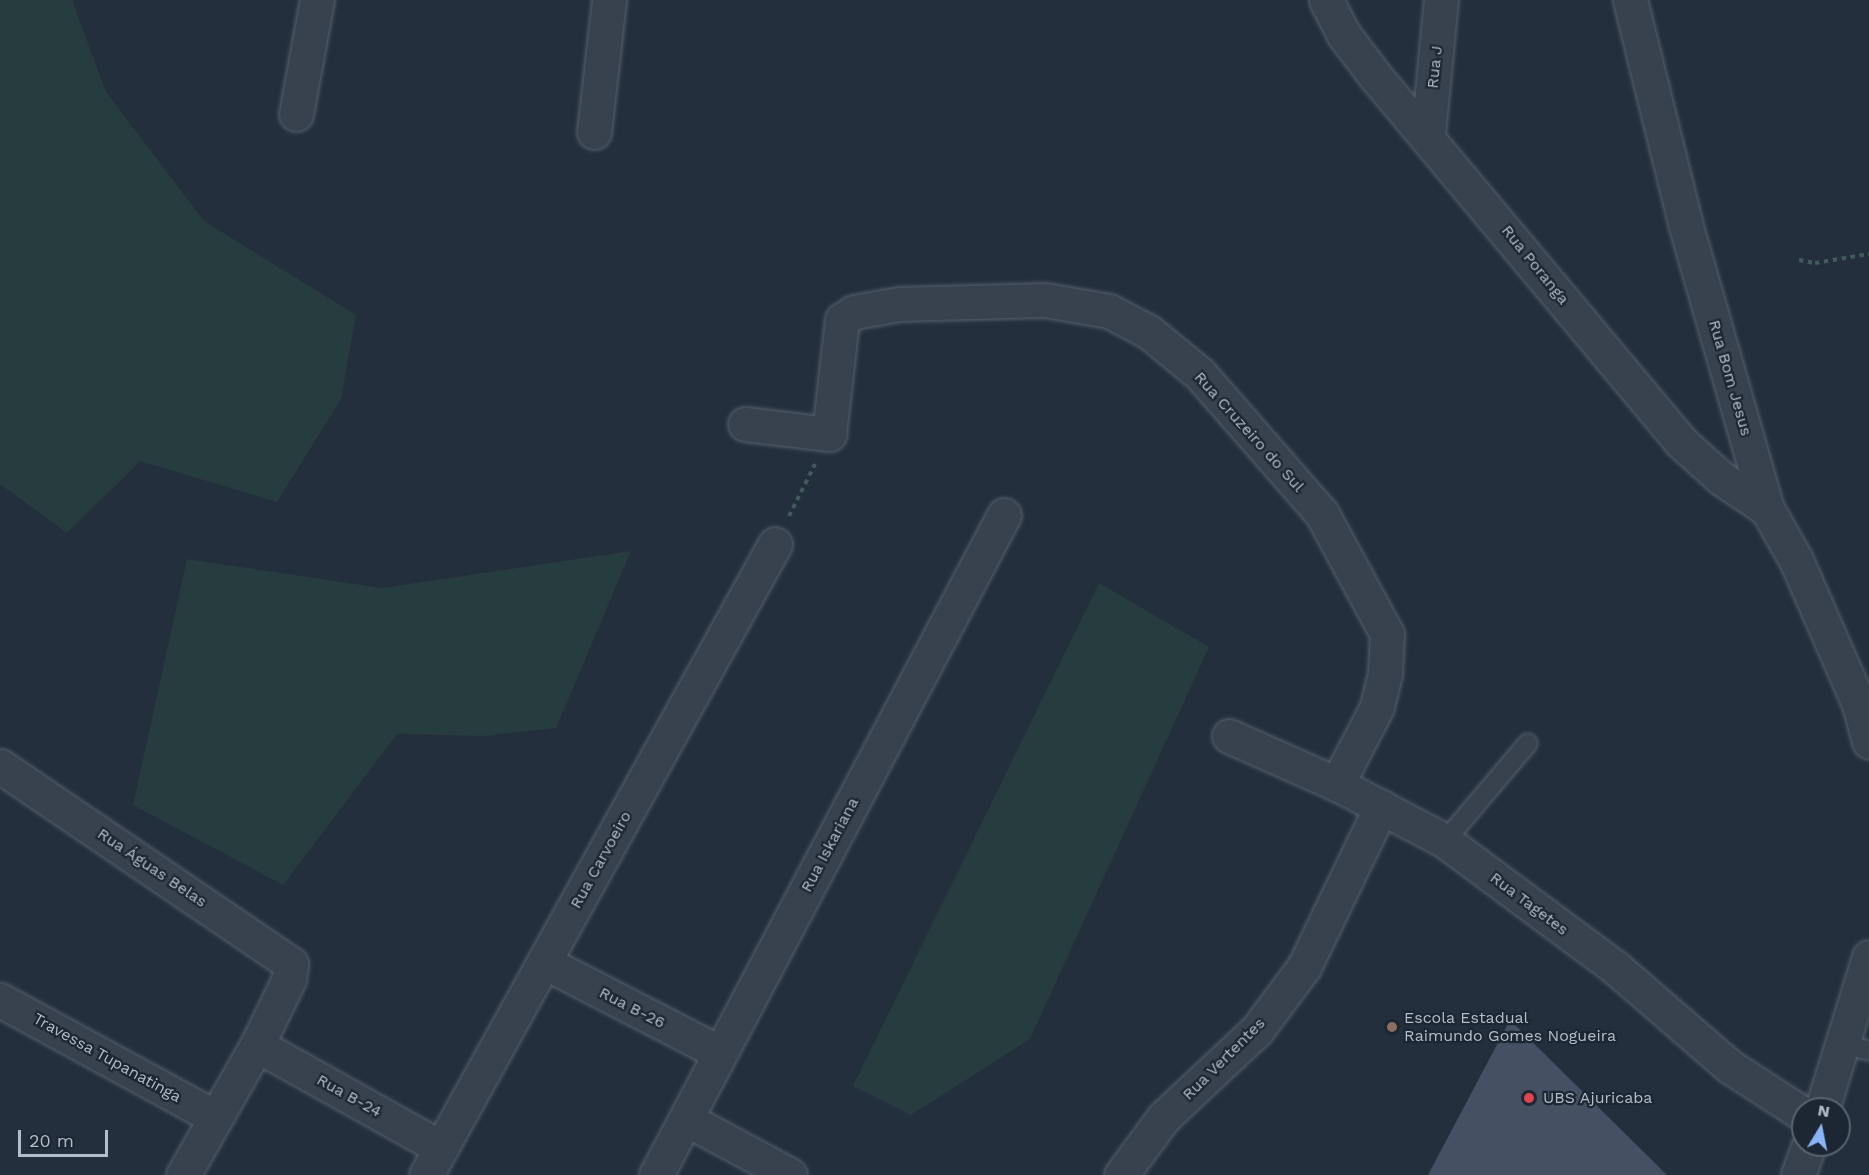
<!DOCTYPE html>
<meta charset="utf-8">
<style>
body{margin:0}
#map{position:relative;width:1869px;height:1175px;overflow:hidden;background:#242f3e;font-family:"Work Sans",sans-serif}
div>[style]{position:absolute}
.green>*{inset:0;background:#263c3f}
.building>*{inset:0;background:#455162}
.path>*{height:4px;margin-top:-2px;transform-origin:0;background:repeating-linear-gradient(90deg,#44595c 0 4.5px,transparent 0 9px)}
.roads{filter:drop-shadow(0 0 2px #565f6c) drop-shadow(0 0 2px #565f6c)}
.lane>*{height:18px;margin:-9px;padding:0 9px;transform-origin:9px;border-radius:9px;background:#38414e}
.street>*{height:33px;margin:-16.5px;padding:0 16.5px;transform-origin:16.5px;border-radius:16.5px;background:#38414e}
.dots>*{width:16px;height:16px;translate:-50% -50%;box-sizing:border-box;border:3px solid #1d2633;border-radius:50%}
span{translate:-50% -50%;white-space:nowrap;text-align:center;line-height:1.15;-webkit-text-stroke:4.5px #1d2633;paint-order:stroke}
.street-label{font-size:16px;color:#b4bcc9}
.poi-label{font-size:16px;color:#b4bcc9}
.left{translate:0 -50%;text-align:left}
.north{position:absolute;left:1791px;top:1097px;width:60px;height:60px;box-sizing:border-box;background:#1d2633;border:2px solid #59626f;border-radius:50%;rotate:10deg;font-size:16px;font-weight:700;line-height:24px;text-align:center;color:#b4bcc9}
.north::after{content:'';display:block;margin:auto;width:21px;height:27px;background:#8ab4f8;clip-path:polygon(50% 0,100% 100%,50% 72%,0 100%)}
.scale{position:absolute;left:18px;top:1130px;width:90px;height:27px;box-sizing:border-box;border:3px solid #b4bcc9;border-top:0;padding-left:8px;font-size:18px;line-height:21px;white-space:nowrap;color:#b4bcc9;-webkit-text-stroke:4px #1d2633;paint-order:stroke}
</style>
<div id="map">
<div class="green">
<div style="clip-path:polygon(0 0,72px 0,106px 92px,204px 221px,356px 315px,341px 399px,277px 502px,140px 461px,67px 533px,0 484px)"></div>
<div style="clip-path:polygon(631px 551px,556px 728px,484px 736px,397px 734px,283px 885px,133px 805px,187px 559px,382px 588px)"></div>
<div style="clip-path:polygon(1099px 583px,1209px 647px,1030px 1039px,911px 1115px,853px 1086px)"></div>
</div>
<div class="building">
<div style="clip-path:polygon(1510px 1020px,1667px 1175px,1428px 1175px)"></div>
</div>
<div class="path">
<div style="left:1799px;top:260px;width:16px;rotate:11deg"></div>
<div style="left:1815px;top:263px;width:55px;rotate:-9.5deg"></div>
<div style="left:789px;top:516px;width:58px;rotate:-63.4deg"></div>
</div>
<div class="roads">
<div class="lane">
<div style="left:1445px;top:841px;width:128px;rotate:-49.7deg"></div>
<div style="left:1845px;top:1044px;width:25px;rotate:16deg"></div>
</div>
<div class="street">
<div style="left:1326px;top:0;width:39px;rotate:63deg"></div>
<div style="left:1344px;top:35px;width:53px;rotate:52.7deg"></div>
<div style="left:1376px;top:77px;width:474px;rotate:50.1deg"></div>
<div style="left:1680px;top:441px;width:55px;rotate:42.1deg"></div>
<div style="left:1721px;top:478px;width:55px;rotate:34deg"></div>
<div style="left:1630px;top:0;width:230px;rotate:76.1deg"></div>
<div style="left:1685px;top:223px;width:298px;rotate:74deg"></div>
<div style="left:1767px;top:509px;width:59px;rotate:60.4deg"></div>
<div style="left:1796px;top:560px;width:157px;rotate:66.4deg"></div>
<div style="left:1859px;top:704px;width:39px;rotate:75deg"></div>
<div style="left:296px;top:114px;width:116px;rotate:-79.6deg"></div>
<div style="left:594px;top:132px;width:133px;rotate:-83.5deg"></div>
<div style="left:1428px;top:134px;width:135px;rotate:-84.5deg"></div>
<div style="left:745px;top:424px;width:85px;rotate:6.8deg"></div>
<div style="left:829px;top:434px;width:115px;rotate:-83.5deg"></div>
<div style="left:842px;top:320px;width:14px;rotate:-34deg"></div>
<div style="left:854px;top:312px;width:46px;rotate:-10.1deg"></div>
<div style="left:899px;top:304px;width:146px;rotate:-1.6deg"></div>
<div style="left:1045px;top:300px;width:65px;rotate:9.8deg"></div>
<div style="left:1109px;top:311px;width:45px;rotate:27.7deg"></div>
<div style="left:1149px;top:332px;width:66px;rotate:39.5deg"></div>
<div style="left:1200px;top:374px;width:186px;rotate:48.9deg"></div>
<div style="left:1322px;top:514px;width:136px;rotate:61.6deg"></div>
<div style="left:1387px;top:634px;width:40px;rotate:92.9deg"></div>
<div style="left:1385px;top:674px;width:34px;rotate:104deg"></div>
<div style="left:1377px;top:707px;width:87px;rotate:117.5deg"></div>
<div style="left:1229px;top:736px;width:118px;rotate:24deg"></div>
<div style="left:1337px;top:784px;width:122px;rotate:27.8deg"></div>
<div style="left:1445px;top:841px;width:213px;rotate:36.6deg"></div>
<div style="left:1616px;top:968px;width:150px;rotate:40.9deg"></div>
<div style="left:1729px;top:1066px;width:88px;rotate:33deg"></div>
<div style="left:0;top:766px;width:352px;rotate:34.2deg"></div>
<div style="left:291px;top:964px;width:15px;rotate:98deg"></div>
<div style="left:289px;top:979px;width:73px;rotate:115.9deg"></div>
<div style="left:257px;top:1045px;width:150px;rotate:119.6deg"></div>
<div style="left:544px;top:962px;width:198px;rotate:27.3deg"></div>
<div style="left:0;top:1000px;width:245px;rotate:28.6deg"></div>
<div style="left:257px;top:1045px;width:211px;rotate:29.2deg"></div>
<div style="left:1822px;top:1109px;width:159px;rotate:-72.8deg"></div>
<div style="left:686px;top:1119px;width:118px;rotate:28.3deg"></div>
<div style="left:426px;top:1175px;width:721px;rotate:-61.05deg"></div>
<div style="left:656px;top:1175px;width:746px;rotate:-62.2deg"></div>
<div style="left:1121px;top:1175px;width:72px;rotate:-53.4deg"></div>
<div style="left:1164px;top:1117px;width:127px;rotate:-43.1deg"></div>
<div style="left:1257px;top:1030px;width:79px;rotate:-53.3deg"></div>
<div style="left:1304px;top:967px;width:178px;rotate:-64.3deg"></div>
<div style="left:1798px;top:1175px;width:32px;rotate:-70deg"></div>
</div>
</div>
<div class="dots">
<div style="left:1392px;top:1027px;background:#8d6e63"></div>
<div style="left:1529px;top:1098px;background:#e0444e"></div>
</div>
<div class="street-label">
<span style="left:1435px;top:67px;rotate:-84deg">Rua J</span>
<span style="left:1535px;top:265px;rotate:51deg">Rua Poranga</span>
<span style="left:1730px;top:378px;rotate:74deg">Rua Bom Jesus</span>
<span style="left:1249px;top:432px;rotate:48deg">Rua Cruzeiro do Sul</span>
<span style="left:830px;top:845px;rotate:-62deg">Rua Iskariana</span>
<span style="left:601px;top:860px;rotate:-61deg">Rua Carvoeiro</span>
<span style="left:152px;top:868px;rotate:34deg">Rua Águas Belas</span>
<span style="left:1529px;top:904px;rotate:37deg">Rua Tagetes</span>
<span style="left:632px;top:1008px;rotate:27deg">Rua B-26</span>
<span style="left:107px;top:1058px;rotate:29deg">Travessa Tupanatinga</span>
<span style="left:1224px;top:1059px;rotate:-45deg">Rua Vertentes</span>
<span style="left:349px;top:1096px;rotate:29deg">Rua B-24</span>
</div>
<div class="poi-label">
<span class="left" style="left:1404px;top:1027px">Escola Estadual<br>Raimundo Gomes Nogueira</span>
<span class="left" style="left:1543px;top:1098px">UBS Ajuricaba</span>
</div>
<div class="north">N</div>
<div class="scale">20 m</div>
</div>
